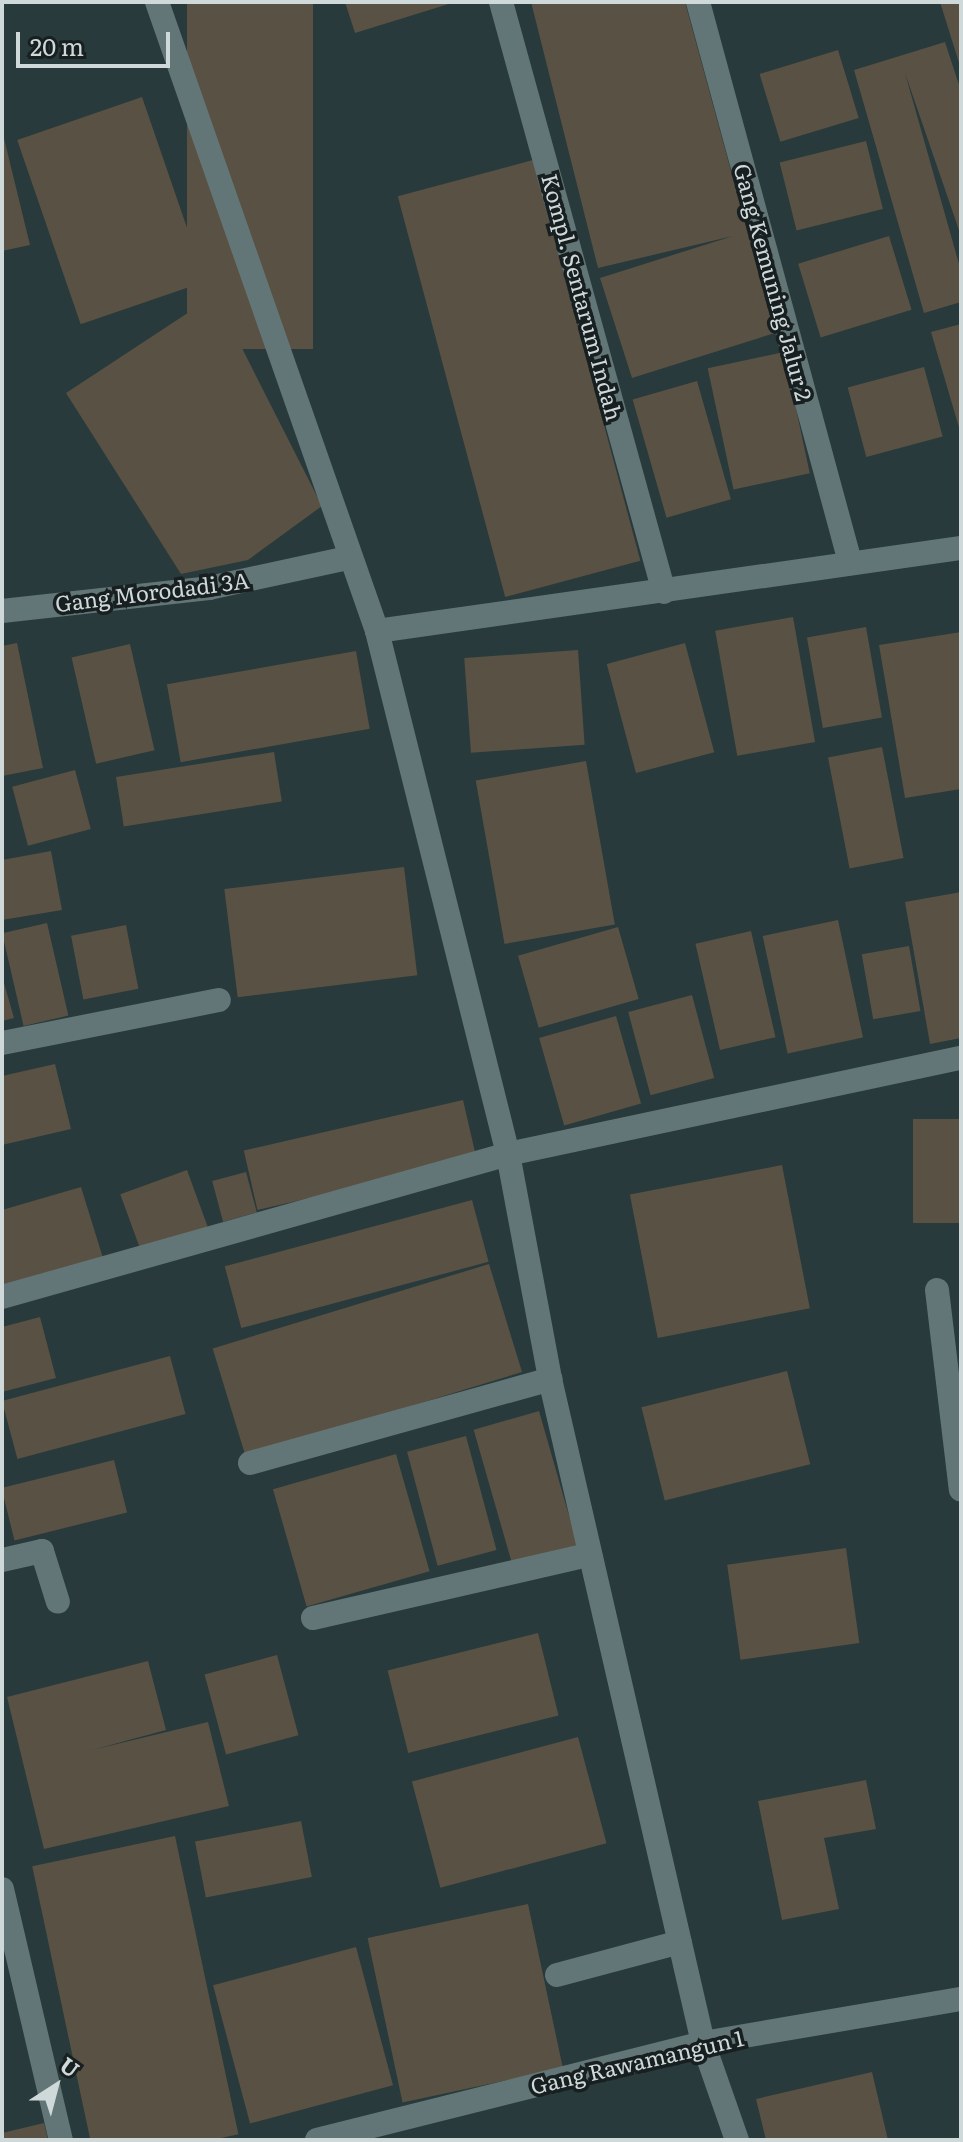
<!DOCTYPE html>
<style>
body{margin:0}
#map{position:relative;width:963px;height:2142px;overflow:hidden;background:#283a3b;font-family:Literata,serif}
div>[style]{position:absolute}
.building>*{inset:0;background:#595144;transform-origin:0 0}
.minor>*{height:24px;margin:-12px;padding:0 12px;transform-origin:12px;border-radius:12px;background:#637677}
span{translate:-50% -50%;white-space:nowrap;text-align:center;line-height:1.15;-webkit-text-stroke:7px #181f20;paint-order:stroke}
.street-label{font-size:22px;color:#cfd9da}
.frame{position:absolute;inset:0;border:4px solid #cfd9da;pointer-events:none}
.north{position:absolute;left:16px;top:2046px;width:80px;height:80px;-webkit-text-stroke:6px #181f20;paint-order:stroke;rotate:36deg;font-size:22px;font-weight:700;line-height:32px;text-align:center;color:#cfd9da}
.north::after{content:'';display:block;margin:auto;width:28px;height:36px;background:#cfd9da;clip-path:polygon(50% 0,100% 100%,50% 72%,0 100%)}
.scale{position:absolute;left:16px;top:32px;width:154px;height:36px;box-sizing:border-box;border:4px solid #cfd9da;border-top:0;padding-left:10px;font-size:24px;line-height:28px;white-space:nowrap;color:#cfd9da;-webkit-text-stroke:6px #181f20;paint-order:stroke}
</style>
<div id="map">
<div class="building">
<div style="left:187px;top:2px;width:126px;height:347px"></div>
<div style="clip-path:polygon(345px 2px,452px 2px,452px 3px,355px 33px)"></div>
<div style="clip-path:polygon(531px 2px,685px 2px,775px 333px,632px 378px,600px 278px,733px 236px,598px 268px)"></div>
<div style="clip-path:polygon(940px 2px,961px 2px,961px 66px,960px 66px)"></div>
<div style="clip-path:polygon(945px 42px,961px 91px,961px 236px,905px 73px,961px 271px,961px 302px,924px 313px,854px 70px)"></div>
<div style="left:838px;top:50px;width:71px;height:82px;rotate:73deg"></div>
<div style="left:142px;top:97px;width:195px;height:132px;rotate:71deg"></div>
<div style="clip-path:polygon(2px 130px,30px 245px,2px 251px)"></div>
<div style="left:866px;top:141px;width:70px;height:89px;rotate:76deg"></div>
<div style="left:533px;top:160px;width:415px;height:140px;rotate:75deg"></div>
<div style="left:889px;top:236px;width:77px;height:95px;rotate:73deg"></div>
<div style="clip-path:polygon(215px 295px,322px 506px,248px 560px,181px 574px,66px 393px)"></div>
<div style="clip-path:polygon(961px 324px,961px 431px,960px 431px,931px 332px)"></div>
<div style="left:784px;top:352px;width:124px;height:78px;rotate:78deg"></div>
<div style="left:924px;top:367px;width:72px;height:79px;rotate:75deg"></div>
<div style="left:697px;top:381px;width:123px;height:67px;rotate:74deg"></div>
<div style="left:793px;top:617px;width:127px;height:79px;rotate:80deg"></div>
<div style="left:866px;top:627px;width:92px;height:60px;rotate:80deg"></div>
<div style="clip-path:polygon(961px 632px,961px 789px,905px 798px,879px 645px)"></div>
<div style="clip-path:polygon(17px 643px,43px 768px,2px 776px,2px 646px)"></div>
<div style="left:685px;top:643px;width:113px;height:81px;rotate:75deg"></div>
<div style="left:130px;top:644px;width:109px;height:60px;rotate:77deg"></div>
<div style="left:578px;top:650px;width:95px;height:114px;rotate:86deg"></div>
<div style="left:356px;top:651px;width:79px;height:192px;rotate:80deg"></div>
<div style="left:882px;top:747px;width:113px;height:55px;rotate:79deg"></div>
<div style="left:274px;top:752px;width:50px;height:160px;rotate:81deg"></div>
<div style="left:586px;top:761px;width:166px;height:112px;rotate:80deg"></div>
<div style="left:75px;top:770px;width:61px;height:65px;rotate:75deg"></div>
<div style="clip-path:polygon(51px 851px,62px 910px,2px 920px,2px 860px)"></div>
<div style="left:404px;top:867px;width:109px;height:181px;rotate:83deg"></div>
<div style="clip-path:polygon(961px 892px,961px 1038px,930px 1044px,905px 902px)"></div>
<div style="left:838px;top:920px;width:120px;height:77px;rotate:78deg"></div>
<div style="left:47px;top:923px;width:95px;height:46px;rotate:77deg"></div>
<div style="left:126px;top:925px;width:65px;height:56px;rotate:79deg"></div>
<div style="left:618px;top:927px;width:75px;height:104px;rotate:74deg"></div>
<div style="left:751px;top:931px;width:109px;height:57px;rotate:77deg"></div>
<div style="left:909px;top:946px;width:66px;height:48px;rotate:80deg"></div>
<div style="clip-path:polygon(2px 976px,14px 1018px,2px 1021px)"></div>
<div style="left:692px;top:995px;width:86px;height:66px;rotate:75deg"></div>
<div style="left:616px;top:1016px;width:91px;height:80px;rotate:74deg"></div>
<div style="clip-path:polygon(55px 1064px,71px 1129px,2px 1145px,2px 1076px)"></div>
<div style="left:463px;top:1100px;width:61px;height:225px;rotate:77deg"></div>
<div style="left:961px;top:1119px;width:104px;height:48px;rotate:90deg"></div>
<div style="left:782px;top:1165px;width:146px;height:155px;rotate:79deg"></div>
<div style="left:187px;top:1170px;width:61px;height:71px;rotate:70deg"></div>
<div style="left:246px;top:1172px;width:42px;height:35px;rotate:75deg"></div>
<div style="clip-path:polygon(81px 1187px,103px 1258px,2px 1287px,2px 1210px)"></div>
<div style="left:472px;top:1200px;width:64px;height:256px;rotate:75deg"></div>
<div style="left:489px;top:1264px;width:113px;height:289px;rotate:73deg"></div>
<div style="clip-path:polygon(40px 1317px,56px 1378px,2px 1392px,2px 1327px)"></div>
<div style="left:170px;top:1356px;width:60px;height:174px;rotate:75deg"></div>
<div style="left:787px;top:1371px;width:96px;height:150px;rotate:76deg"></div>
<div style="left:539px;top:1411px;width:142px;height:68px;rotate:74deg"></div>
<div style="left:466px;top:1436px;width:118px;height:61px;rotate:75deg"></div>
<div style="left:396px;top:1454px;width:122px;height:128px;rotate:74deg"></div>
<div style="left:114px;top:1460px;width:54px;height:116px;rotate:76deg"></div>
<div style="left:846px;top:1548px;width:96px;height:120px;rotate:82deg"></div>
<div style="left:538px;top:1633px;width:85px;height:155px;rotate:76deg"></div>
<div style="left:277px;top:1655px;width:83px;height:75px;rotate:75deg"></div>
<div style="clip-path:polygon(148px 1661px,166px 1730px,92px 1750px,208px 1722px,229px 1806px,44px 1849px,7px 1697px)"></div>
<div style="left:578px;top:1737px;width:110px;height:172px;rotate:75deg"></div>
<div style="clip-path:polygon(866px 1780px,876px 1829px,824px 1838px,839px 1909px,782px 1920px,758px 1801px)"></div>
<div style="left:301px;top:1821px;width:57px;height:108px;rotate:79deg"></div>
<div style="left:175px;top:1836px;width:305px;height:146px;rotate:78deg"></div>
<div style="left:528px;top:1904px;width:168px;height:164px;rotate:78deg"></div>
<div style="left:356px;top:1947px;width:143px;height:148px;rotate:75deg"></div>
<div style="clip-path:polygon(872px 2072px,888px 2140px,766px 2140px,756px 2099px)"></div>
<div style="clip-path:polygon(44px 2123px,48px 2140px,2px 2140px,2px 2133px)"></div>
</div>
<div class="minor">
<div style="left:157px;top:2px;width:666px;rotate:70.72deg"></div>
<div style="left:377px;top:631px;width:590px;rotate:-8.09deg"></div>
<div style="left:501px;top:2px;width:612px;rotate:74.56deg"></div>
<div style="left:698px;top:2px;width:580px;rotate:74.81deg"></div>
<div style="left:2px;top:611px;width:208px;rotate:-6.3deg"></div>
<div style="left:209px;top:588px;width:142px;rotate:-12.2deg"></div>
<div style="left:377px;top:631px;width:539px;rotate:75.94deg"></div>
<div style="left:508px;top:1154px;width:229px;rotate:79.4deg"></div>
<div style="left:550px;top:1379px;width:681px;rotate:77.02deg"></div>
<div style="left:703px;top:2043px;width:103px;rotate:70.7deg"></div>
<div style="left:2px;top:1043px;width:221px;rotate:-11.2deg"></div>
<div style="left:937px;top:1290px;width:201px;rotate:83.2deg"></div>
<div style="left:2px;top:1297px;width:526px;rotate:-15.78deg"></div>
<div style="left:508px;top:1154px;width:463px;rotate:-12deg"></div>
<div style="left:250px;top:1463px;width:312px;rotate:-15.6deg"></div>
<div style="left:2px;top:1560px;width:41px;rotate:-12.7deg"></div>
<div style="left:42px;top:1551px;width:53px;rotate:72.6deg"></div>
<div style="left:313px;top:1618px;width:283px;rotate:-12.9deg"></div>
<div style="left:2px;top:1889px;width:258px;rotate:76.8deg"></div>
<div style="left:557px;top:1975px;width:127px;rotate:-15deg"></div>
<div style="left:317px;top:2140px;width:398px;rotate:-14.1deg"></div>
<div style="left:703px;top:2043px;width:262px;rotate:-9.7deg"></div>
</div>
<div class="street-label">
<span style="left:774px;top:282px;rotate:75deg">Gang Kemuning Jalur 2</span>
<span style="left:583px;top:297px;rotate:75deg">Kompl. Sentarum Indah</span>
<span style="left:152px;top:591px;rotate:-7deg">Gang Morodadi 3A</span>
<span style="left:637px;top:2061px;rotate:-13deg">Gang Rawamangun 1</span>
</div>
<div class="frame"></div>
<div class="north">U</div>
<div class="scale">20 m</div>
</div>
